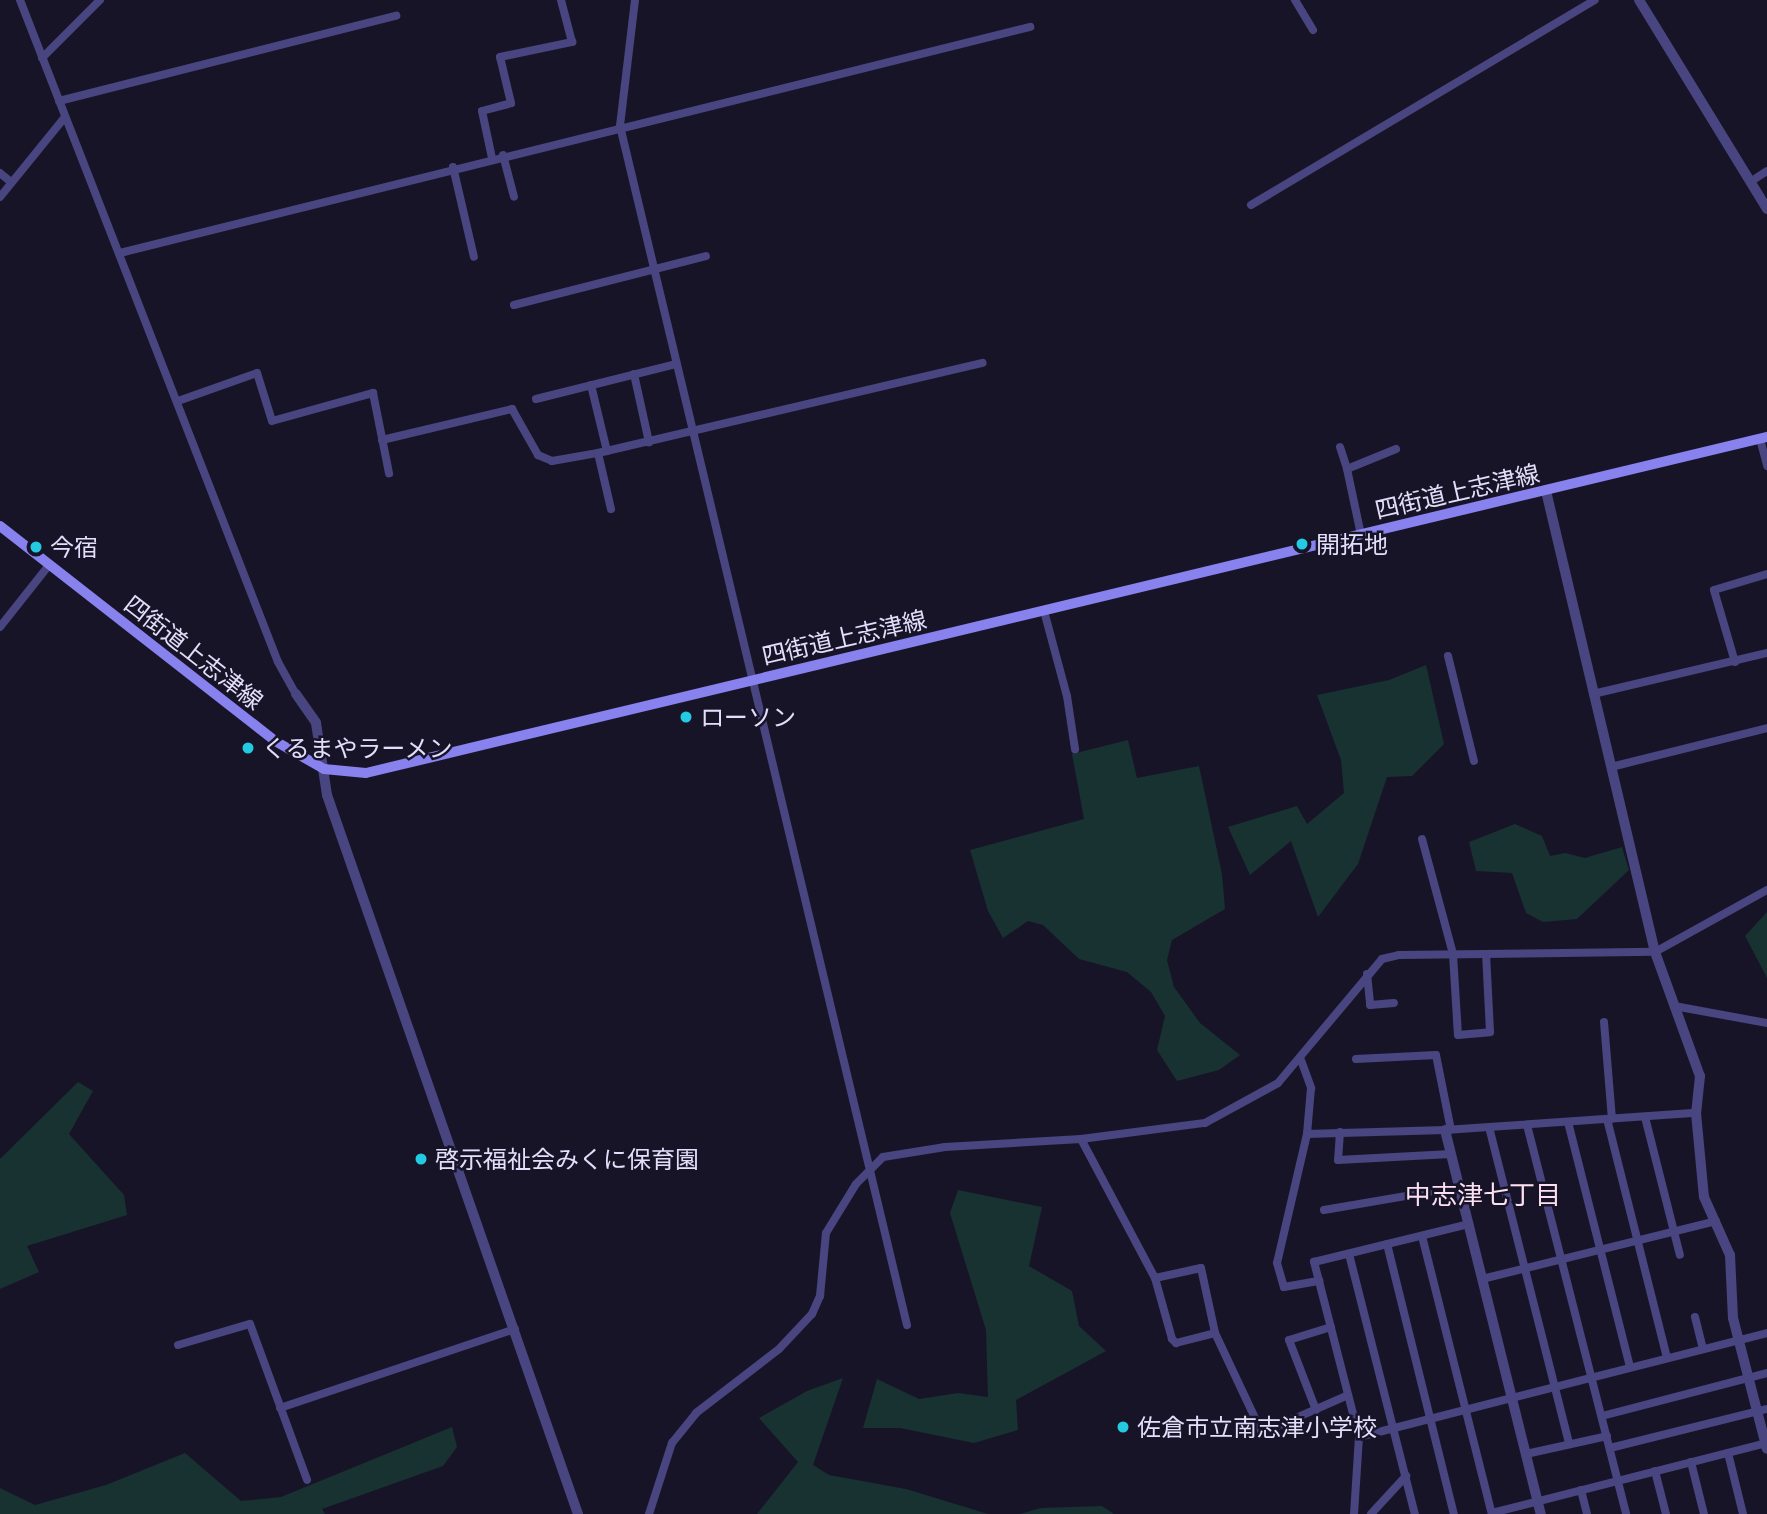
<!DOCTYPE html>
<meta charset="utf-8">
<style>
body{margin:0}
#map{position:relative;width:1767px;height:1514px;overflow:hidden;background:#181428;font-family:Lato,"Noto Sans JP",sans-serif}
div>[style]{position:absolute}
.green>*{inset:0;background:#183131}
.minor>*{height:8px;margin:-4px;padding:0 4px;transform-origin:4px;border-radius:4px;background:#494580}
.tertiary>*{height:10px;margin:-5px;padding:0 5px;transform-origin:5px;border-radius:5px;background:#494580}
.secondary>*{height:10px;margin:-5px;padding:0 5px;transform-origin:5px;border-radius:5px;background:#8882ee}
.dots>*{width:19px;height:19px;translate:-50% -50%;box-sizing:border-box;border:4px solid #181428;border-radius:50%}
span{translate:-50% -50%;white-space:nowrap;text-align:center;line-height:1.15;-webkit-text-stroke:5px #181428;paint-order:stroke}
.street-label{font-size:24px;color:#e3dffb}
.poi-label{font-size:24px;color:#e3dffb}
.left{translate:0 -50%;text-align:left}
.neighbourhood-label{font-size:26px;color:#fbe0f1}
</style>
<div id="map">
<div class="green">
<div style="clip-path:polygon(1426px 665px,1444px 744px,1412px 776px,1387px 777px,1358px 864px,1318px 917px,1291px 841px,1250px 875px,1228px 827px,1297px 806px,1307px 824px,1344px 793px,1341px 760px,1317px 695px,1389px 680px)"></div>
<div style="clip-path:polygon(1128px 740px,1137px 778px,1199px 766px,1222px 874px,1225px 909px,1172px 940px,1167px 960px,1174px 987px,1200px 1023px,1240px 1055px,1219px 1070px,1177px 1081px,1157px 1050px,1165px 1016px,1151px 992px,1127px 972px,1079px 959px,1043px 925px,1028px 921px,1003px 938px,988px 911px,970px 850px,1084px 819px,1072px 754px)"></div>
<div style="clip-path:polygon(1515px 824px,1542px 836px,1550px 856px,1565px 853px,1585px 858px,1622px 847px,1629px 870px,1577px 919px,1543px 922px,1526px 913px,1512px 873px,1476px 871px,1469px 842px)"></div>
<div style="clip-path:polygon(1767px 912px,1767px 978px,1745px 936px)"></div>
<div style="clip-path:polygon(78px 1082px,93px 1091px,69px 1134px,124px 1195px,127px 1215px,27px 1246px,39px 1272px,0 1289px,0 1159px)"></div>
<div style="clip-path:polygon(958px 1190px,1042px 1207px,1029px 1266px,1072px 1291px,1079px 1326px,1106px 1351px,1016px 1400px,1018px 1430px,974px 1443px,900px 1428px,863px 1428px,877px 1379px,919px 1399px,958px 1393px,988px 1397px,986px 1330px,950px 1213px)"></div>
<div style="clip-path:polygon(843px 1378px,813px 1465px,829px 1475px,906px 1489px,988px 1514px,757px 1514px,798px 1462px,759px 1418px,807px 1391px)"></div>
<div style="clip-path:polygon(452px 1427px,457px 1447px,443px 1466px,322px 1509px,325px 1514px,0 1514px,0 1488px,35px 1505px,106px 1485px,185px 1453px,241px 1501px,281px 1497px)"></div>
<div style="clip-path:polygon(1102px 1506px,1114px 1514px,1020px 1514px,1041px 1508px)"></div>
</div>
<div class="minor">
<div style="left:20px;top:0;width:710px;rotate:68.71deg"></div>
<div style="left:278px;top:662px;width:37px;rotate:61deg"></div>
<div style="left:635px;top:0;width:127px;rotate:96.8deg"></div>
<div style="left:620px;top:126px;width:1233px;rotate:76.54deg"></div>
<div style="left:1295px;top:0;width:35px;rotate:59deg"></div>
<div style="left:42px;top:58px;width:82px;rotate:-45deg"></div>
<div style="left:59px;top:101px;width:348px;rotate:-14.2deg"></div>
<div style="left:503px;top:155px;width:43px;rotate:75.3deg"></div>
<div style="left:492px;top:158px;width:48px;rotate:-102deg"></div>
<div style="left:482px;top:111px;width:30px;rotate:-15deg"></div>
<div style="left:511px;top:103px;width:47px;rotate:-103.4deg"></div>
<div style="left:500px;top:57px;width:74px;rotate:-11.8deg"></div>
<div style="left:572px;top:42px;width:43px;rotate:-104.7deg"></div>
<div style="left:453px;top:167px;width:92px;rotate:76.9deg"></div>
<div style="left:0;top:173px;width:14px;rotate:39deg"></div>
<div style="left:1750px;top:182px;width:20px;rotate:-33deg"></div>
<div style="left:0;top:197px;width:103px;rotate:-50.9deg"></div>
<div style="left:1251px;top:205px;width:400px;rotate:-30.8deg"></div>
<div style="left:120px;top:253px;width:938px;rotate:-13.95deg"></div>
<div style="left:514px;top:305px;width:198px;rotate:-14.3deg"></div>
<div style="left:634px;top:374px;width:70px;rotate:77.6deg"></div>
<div style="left:591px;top:385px;width:68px;rotate:76.4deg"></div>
<div style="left:536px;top:399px;width:144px;rotate:-14deg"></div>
<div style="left:178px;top:401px;width:84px;rotate:-19.5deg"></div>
<div style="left:257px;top:373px;width:50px;rotate:72.6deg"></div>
<div style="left:272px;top:421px;width:105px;rotate:-15.5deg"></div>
<div style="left:373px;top:393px;width:82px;rotate:78.7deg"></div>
<div style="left:1760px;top:439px;width:28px;rotate:75deg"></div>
<div style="left:382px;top:440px;width:134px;rotate:-13.4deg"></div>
<div style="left:512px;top:409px;width:53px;rotate:60.5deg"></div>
<div style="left:538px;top:455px;width:15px;rotate:23deg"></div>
<div style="left:552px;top:461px;width:47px;rotate:-9.9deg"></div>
<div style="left:1340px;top:447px;width:23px;rotate:72deg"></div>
<div style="left:1347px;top:469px;width:53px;rotate:-22.2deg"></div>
<div style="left:1347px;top:469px;width:67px;rotate:78deg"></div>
<div style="left:611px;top:509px;width:57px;rotate:-103.1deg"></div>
<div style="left:598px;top:453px;width:395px;rotate:-13.2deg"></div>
<div style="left:1044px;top:611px;width:88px;rotate:74.9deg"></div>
<div style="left:1067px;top:696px;width:54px;rotate:81.4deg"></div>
<div style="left:0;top:627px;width:80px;rotate:-51.6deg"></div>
<div style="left:1448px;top:656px;width:108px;rotate:76.1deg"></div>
<div style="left:1735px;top:662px;width:75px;rotate:-106.3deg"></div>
<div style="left:1714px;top:590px;width:55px;rotate:-16.8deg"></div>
<div style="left:1593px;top:694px;width:179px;rotate:-13.3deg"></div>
<div style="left:1611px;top:767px;width:161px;rotate:-14deg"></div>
<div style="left:1422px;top:839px;width:119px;rotate:74.9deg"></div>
<div style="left:1453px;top:954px;width:81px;rotate:86.5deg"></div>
<div style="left:1458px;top:1035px;width:32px;rotate:-5deg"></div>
<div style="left:1490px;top:1032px;width:78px;rotate:-92.9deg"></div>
<div style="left:1367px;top:974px;width:31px;rotate:84deg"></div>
<div style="left:1370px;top:1005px;width:24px;rotate:-5deg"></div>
<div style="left:1674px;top:1006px;width:95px;rotate:10.4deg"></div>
<div style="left:1604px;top:1022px;width:97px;rotate:85.3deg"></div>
<div style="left:1356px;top:1059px;width:80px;rotate:-2.9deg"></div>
<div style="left:1436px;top:1055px;width:76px;rotate:78.7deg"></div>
<div style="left:1301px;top:1060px;width:30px;rotate:70deg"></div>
<div style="left:1311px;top:1088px;width:46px;rotate:95deg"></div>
<div style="left:1307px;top:1134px;width:132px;rotate:103.1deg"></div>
<div style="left:1277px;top:1263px;width:25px;rotate:74deg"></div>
<div style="left:1284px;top:1287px;width:36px;rotate:-10deg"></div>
<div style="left:1645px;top:1117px;width:142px;rotate:75.8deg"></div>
<div style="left:1607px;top:1119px;width:246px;rotate:75.9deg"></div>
<div style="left:1568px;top:1122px;width:253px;rotate:75.8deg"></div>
<div style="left:1527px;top:1125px;width:401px;rotate:75.7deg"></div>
<div style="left:1489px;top:1127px;width:327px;rotate:75.8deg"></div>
<div style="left:1340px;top:1132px;width:28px;rotate:94deg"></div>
<div style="left:1338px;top:1160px;width:113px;rotate:-3deg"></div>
<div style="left:1307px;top:1134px;width:138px;rotate:-1.7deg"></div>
<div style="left:1445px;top:1130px;width:252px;rotate:-3.9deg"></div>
<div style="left:1081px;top:1139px;width:157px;rotate:62deg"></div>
<div style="left:1155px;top:1278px;width:63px;rotate:74.4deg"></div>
<div style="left:1172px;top:1339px;width:6px;rotate:45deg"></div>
<div style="left:1176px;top:1343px;width:40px;rotate:-14.4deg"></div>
<div style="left:1324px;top:1210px;width:137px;rotate:-9.7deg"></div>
<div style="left:1422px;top:1236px;width:287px;rotate:75.9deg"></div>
<div style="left:1387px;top:1244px;width:278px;rotate:76.1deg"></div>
<div style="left:1349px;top:1254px;width:268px;rotate:75.8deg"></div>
<div style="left:1155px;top:1278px;width:47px;rotate:-12.3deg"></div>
<div style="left:1201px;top:1268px;width:66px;rotate:77.8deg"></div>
<div style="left:1215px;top:1333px;width:110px;rotate:64.8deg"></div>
<div style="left:1262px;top:1433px;width:94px;rotate:-23.8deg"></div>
<div style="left:1482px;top:1279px;width:241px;rotate:-13.9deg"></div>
<div style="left:1695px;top:1317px;width:33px;rotate:76deg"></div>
<div style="left:178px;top:1345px;width:75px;rotate:-16.3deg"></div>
<div style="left:250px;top:1324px;width:166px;rotate:69.9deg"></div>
<div style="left:280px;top:1408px;width:248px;rotate:-18.6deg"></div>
<div style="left:1316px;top:1410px;width:75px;rotate:-111.1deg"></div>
<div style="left:1289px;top:1340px;width:44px;rotate:-17.2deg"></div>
<div style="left:1602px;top:1416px;width:171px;rotate:-14.6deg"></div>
<div style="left:1359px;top:1437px;width:421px;rotate:-14.3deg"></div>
<div style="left:1610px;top:1448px;width:162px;rotate:-14deg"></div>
<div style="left:1728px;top:1453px;width:63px;rotate:76.2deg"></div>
<div style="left:1526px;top:1454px;width:83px;rotate:-12.5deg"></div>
<div style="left:1691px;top:1462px;width:54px;rotate:76deg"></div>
<div style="left:1655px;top:1471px;width:44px;rotate:75.7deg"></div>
<div style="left:1581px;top:1490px;width:25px;rotate:76deg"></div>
<div style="left:1492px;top:1513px;width:284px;rotate:-14.3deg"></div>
<div style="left:649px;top:1514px;width:75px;rotate:-72.1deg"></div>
<div style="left:672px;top:1443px;width:38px;rotate:-51deg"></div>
<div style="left:696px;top:1413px;width:105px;rotate:-37.6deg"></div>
<div style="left:779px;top:1349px;width:48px;rotate:-46.7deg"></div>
<div style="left:812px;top:1314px;width:20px;rotate:-66deg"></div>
<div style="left:820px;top:1296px;width:63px;rotate:-84.6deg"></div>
<div style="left:826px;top:1233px;width:57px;rotate:-58.5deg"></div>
<div style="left:856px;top:1184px;width:38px;rotate:-45deg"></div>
<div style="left:883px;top:1157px;width:63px;rotate:-9.2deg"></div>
<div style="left:945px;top:1147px;width:136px;rotate:-3.4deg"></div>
<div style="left:1081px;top:1139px;width:125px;rotate:-7.4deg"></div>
<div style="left:1205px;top:1123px;width:83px;rotate:-28.7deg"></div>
<div style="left:1278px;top:1083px;width:162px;rotate:-50deg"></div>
<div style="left:1382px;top:959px;width:17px;rotate:-13deg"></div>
<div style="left:1399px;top:955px;width:256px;rotate:-0.7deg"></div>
<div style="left:1655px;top:952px;width:128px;rotate:-29deg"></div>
<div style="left:1354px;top:1514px;width:77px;rotate:-86.3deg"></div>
<div style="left:1359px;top:1437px;width:181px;rotate:-104.4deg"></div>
<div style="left:1314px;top:1262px;width:160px;rotate:-13.8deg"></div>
<div style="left:1371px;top:1514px;width:52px;rotate:-47.4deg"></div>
</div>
<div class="tertiary">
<div style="left:1639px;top:0;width:245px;rotate:58.5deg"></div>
<div style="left:1546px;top:491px;width:474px;rotate:76.7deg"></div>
<div style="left:1655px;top:952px;width:132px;rotate:70.1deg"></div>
<div style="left:1700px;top:1076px;width:37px;rotate:96deg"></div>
<div style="left:1696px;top:1113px;width:84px;rotate:84.6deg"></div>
<div style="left:1704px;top:1197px;width:64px;rotate:65.9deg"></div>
<div style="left:1730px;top:1255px;width:63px;rotate:87.3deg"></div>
<div style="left:1733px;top:1318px;width:135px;rotate:75.5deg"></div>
<div style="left:296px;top:694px;width:35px;rotate:55deg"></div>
<div style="left:316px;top:723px;width:73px;rotate:81.3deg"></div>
<div style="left:327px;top:795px;width:762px;rotate:70.76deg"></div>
<div style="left:1445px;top:1130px;width:396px;rotate:76deg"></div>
</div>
<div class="secondary">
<div style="left:0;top:526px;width:349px;rotate:38deg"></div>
<div style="left:275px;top:741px;width:56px;rotate:29.7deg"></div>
<div style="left:324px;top:769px;width:42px;rotate:5.4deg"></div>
<div style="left:366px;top:773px;width:1441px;rotate:-13.49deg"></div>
</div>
<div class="dots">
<div style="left:1302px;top:544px;background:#24c9e2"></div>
<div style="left:36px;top:547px;background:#24c9e2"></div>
<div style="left:686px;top:717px;background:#24c9e2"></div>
<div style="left:248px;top:748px;background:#24c9e2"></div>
<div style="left:421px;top:1159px;background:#24c9e2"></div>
<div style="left:1123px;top:1427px;background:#24c9e2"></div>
</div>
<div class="street-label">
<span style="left:1457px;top:491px;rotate:-13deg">四街道上志津線</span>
<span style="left:844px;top:637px;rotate:-13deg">四街道上志津線</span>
<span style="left:194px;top:652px;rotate:38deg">四街道上志津線</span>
</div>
<div class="poi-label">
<span class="left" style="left:1316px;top:544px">開拓地</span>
<span class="left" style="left:50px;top:547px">今宿</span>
<span class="left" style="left:700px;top:717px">ローソン</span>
<span class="left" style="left:262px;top:748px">くるまやラーメン</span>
<span class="left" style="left:435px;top:1159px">啓示福祉会みくに保育園</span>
<span class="left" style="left:1137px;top:1427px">佐倉市立南志津小学校</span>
</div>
<div class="neighbourhood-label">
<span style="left:1483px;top:1195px">中志津七丁目</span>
</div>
</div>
